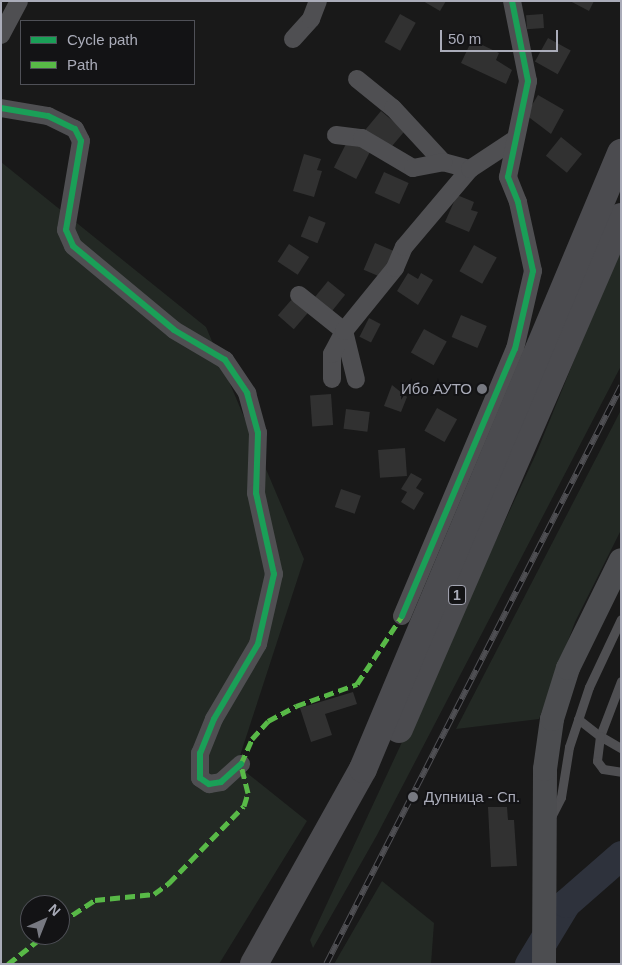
<!DOCTYPE html>
<meta charset="utf-8">
<style>
body{margin:0}
#map{position:relative;width:622px;height:965px;overflow:hidden;background:#191919;font-family:Arial,sans-serif}
div>[style]{position:absolute}
.green>*{inset:0;background:#232924}
.river>*{height:29px;margin:-14.5px;padding:0 14.5px;transform-origin:14.5px;border-radius:14.5px;background:#2e323c}
.building>*{inset:0;background:#313131;transform-origin:0 0}
.lane>*{height:9px;margin:-4.5px;padding:0 4.5px;transform-origin:4.5px;border-radius:4.5px;background:#4f4f52}
.street>*{height:18px;margin:-9px;padding:0 9px;transform-origin:9px;border-radius:9px;background:#4f4f52}
.secondary>*{height:24px;margin:-12px;padding:0 12px;transform-origin:12px;border-radius:12px;background:#4c4d50}
.primary>*{height:28px;margin:-14px;padding:0 14px;transform-origin:14px;border-radius:14px;background:#4b4b4f}
.rail>*{height:5.5px;margin-top:-2.75px;transform-origin:0;background:repeating-linear-gradient(90deg,#131315 0 11px,#4f4f53 0 22px);box-sizing:border-box;border-block:1px solid #4f4f53}
.quiet>*{height:5px;margin-top:-2.5px;transform-origin:0;background:repeating-linear-gradient(90deg,#58b947 0 10px,transparent 0 15px)}
.cycleway>*{height:6px;margin:-3px;padding:0 3px;transform-origin:3px;border-radius:3px;background:#1a9f57}
.dots>*{width:14px;height:14px;translate:-50% -50%;box-sizing:border-box;border:2px solid #131315;border-radius:50%}
span{translate:-50% -50%;white-space:nowrap;text-align:center;line-height:1.15;-webkit-text-stroke:4px #131315;paint-order:stroke}
.shield-label span{padding:1px 4px;background:#131315;border:1px solid;border-radius:4px;-webkit-text-stroke-width:0}
.shield-label{font-size:14px;color:#aaacb9;font-weight:700}
.poi-label{font-size:15px;color:#aaacb9}
.right{translate:-100% -50%;text-align:right}
.left{translate:0 -50%;text-align:left}
.frame{position:absolute;inset:0;border:2px solid #aaacb9;pointer-events:none}
.legend{position:absolute;left:20px;top:20px;width:175px;height:65px;box-sizing:border-box;background:#131315;border:1px solid #4f5057;margin:0;padding:6px 9px;list-style:none;font-size:15px;color:#aaacb9}
.legend li{display:flex;align-items:center;gap:10px;height:25px}
.legend b{width:25px;border:1px solid #4f5057}
.north{position:absolute;left:20px;top:895px;width:50px;height:50px;box-sizing:border-box;background:#131315;border:1px solid #4f5057;border-radius:50%;rotate:44deg;font-size:14px;font-weight:700;line-height:20px;text-align:center;color:#aaacb9}
.north::after{content:'';display:block;margin:auto;width:18px;height:22px;background:#777981;clip-path:polygon(50% 0,100% 100%,50% 72%,0 100%)}
.scale{position:absolute;left:440px;top:30px;width:118px;height:22px;box-sizing:border-box;border:2px solid #aaacb9;border-top:0;padding-left:6px;font-size:15px;line-height:18px;white-space:nowrap;color:#aaacb9;-webkit-text-stroke:4px #131315;paint-order:stroke}
</style>
<div id="map">
<div class="green">
<div style="clip-path:polygon(evenodd,1px 162px,206px 327px,304px 559px,237px 765px,307px 821px,219px 964px,1px 964px,1px 162px,30px 905px,60px 905px,60px 935px,30px 935px,30px 905px)"></div>
<div style="clip-path:polygon(621px 245px,621px 366px,377px 835px,313px 948px,310px 940px,536px 454px)"></div>
<div style="clip-path:polygon(621px 410px,621px 530px,575px 622px,539px 719px,456px 729px)"></div>
<div style="clip-path:polygon(382px 881px,434px 923px,431px 964px,334px 964px)"></div>
</div>
<div class="river">
<div style="left:529px;top:964px;width:71px;rotate:-58.8deg"></div>
<div style="left:566px;top:903px;width:73px;rotate:-41.1deg"></div>
</div>
<div class="building">
<div style="clip-path:polygon(423px 1px,446px 1px,440px 11px)"></div>
<div style="clip-path:polygon(570px 1px,594px 1px,589px 11px)"></div>
<div style="left:400px;top:14px;width:18px;height:32px;rotate:29deg"></div>
<div style="left:543px;top:14px;width:14px;height:17px;rotate:86deg"></div>
<div style="left:548px;top:38px;width:26px;height:27px;rotate:29deg"></div>
<div style="clip-path:polygon(472px 40px,499px 53px,496px 60px,512px 70px,506px 84px,461px 63px)"></div>
<div style="clip-path:polygon(538px 95px,564px 110px,551px 134px,526px 115px)"></div>
<div style="left:381px;top:111px;width:31px;height:25px;rotate:40deg"></div>
<div style="left:561px;top:137px;width:27px;height:24px;rotate:39deg"></div>
<div style="left:348px;top:140px;width:25px;height:31px;rotate:27deg"></div>
<div style="clip-path:polygon(304px 154px,321px 159px,317px 170px,322px 171px,314px 197px,293px 191px)"></div>
<div style="left:384px;top:172px;width:27px;height:23px;rotate:24deg"></div>
<div style="clip-path:polygon(457px 195px,474px 202px,471px 210px,478px 212px,469px 232px,445px 222px)"></div>
<div style="left:309px;top:216px;width:18px;height:22px;rotate:22deg"></div>
<div style="left:375px;top:243px;width:21px;height:29px;rotate:23deg"></div>
<div style="left:289px;top:244px;width:24px;height:21px;rotate:33deg"></div>
<div style="left:474px;top:245px;width:26px;height:30px;rotate:29deg"></div>
<div style="clip-path:polygon(408px 273px,418px 279px,421px 273px,433px 280px,418px 305px,397px 291px)"></div>
<div style="left:328px;top:281px;width:22px;height:22px;rotate:39deg"></div>
<div style="left:293px;top:298px;width:21px;height:23px;rotate:41deg"></div>
<div style="left:461px;top:315px;width:28px;height:24px;rotate:23deg"></div>
<div style="left:369px;top:318px;width:13px;height:21px;rotate:27deg"></div>
<div style="left:424px;top:329px;width:26px;height:27px;rotate:29deg"></div>
<div style="clip-path:polygon(392px 385px,407px 397px,401px 412px,384px 406px)"></div>
<div style="left:331px;top:394px;width:31px;height:21px;rotate:86deg"></div>
<div style="left:437px;top:408px;width:23px;height:26px;rotate:29deg"></div>
<div style="left:346px;top:409px;width:24px;height:20px;rotate:7deg"></div>
<div style="left:405px;top:448px;width:28px;height:27px;rotate:86deg"></div>
<div style="clip-path:polygon(411px 473px,422px 479px,416px 488px,424px 493px,414px 510px,401px 502px,407px 492px,401px 489px)"></div>
<div style="left:341px;top:489px;width:21px;height:19px;rotate:19deg"></div>
<div style="clip-path:polygon(353px 692px,357px 704px,325px 714px,332px 735px,311px 742px,300px 708px)"></div>
<div style="clip-path:polygon(488px 807px,507px 807px,508px 820px,514px 820px,517px 866px,491px 867px)"></div>
</div>
<div class="lane">
<div style="left:621px;top:681px;width:59px;rotate:110.9deg"></div>
<div style="left:600px;top:736px;width:24px;rotate:30deg"></div>
<div style="left:578px;top:719px;width:28px;rotate:38deg"></div>
<div style="left:600px;top:736px;width:25px;rotate:97deg"></div>
<div style="left:597px;top:761px;width:10px;rotate:53deg"></div>
<div style="left:603px;top:769px;width:18px;rotate:9deg"></div>
<div style="left:552px;top:815px;width:20px;rotate:-63deg"></div>
<div style="left:561px;top:797px;width:51px;rotate:-80.9deg"></div>
<div style="left:569px;top:747px;width:63px;rotate:-71.6deg"></div>
<div style="left:589px;top:687px;width:75px;rotate:-64.8deg"></div>
</div>
<div class="street">
<div style="left:1px;top:35px;width:38px;rotate:-62deg"></div>
<div style="left:293px;top:39px;width:27px;rotate:-48deg"></div>
<div style="left:311px;top:19px;width:19px;rotate:-69deg"></div>
<div style="left:357px;top:79px;width:46px;rotate:38.9deg"></div>
<div style="left:393px;top:108px;width:74px;rotate:47.2deg"></div>
<div style="left:443px;top:162px;width:28px;rotate:15deg"></div>
<div style="left:1px;top:108px;width:48px;rotate:9.7deg"></div>
<div style="left:48px;top:116px;width:30px;rotate:26deg"></div>
<div style="left:75px;top:129px;width:13px;rotate:63deg"></div>
<div style="left:81px;top:141px;width:90px;rotate:99.6deg"></div>
<div style="left:66px;top:230px;width:17px;rotate:66deg"></div>
<div style="left:73px;top:246px;width:131px;rotate:39.7deg"></div>
<div style="left:174px;top:330px;width:59px;rotate:30.5deg"></div>
<div style="left:225px;top:360px;width:40px;rotate:56deg"></div>
<div style="left:247px;top:393px;width:41px;rotate:74.6deg"></div>
<div style="left:258px;top:433px;width:60px;rotate:91.9deg"></div>
<div style="left:256px;top:493px;width:83px;rotate:77.5deg"></div>
<div style="left:274px;top:574px;width:72px;rotate:102.9deg"></div>
<div style="left:258px;top:644px;width:87px;rotate:120.4deg"></div>
<div style="left:214px;top:719px;width:37px;rotate:112deg"></div>
<div style="left:200px;top:753px;width:25px;rotate:90deg"></div>
<div style="left:200px;top:778px;width:11px;rotate:34deg"></div>
<div style="left:209px;top:784px;width:12px;rotate:-9deg"></div>
<div style="left:221px;top:782px;width:27px;rotate:-42deg"></div>
<div style="left:336px;top:135px;width:26px;rotate:7deg"></div>
<div style="left:362px;top:138px;width:59px;rotate:30.5deg"></div>
<div style="left:413px;top:168px;width:31px;rotate:-11deg"></div>
<div style="left:299px;top:295px;width:58px;rotate:38.7deg"></div>
<div style="left:344px;top:331px;width:50px;rotate:76.2deg"></div>
<div style="left:332px;top:379px;width:25px;rotate:-90deg"></div>
<div style="left:332px;top:354px;width:26px;rotate:-62deg"></div>
<div style="left:344px;top:331px;width:81px;rotate:-51deg"></div>
<div style="left:395px;top:268px;width:23px;rotate:-67deg"></div>
<div style="left:404px;top:247px;width:102px;rotate:-49.8deg"></div>
<div style="left:470px;top:169px;width:53px;rotate:-33.4deg"></div>
<div style="left:402px;top:616px;width:290px;rotate:-67.1deg"></div>
<div style="left:515px;top:349px;width:80px;rotate:-77deg"></div>
<div style="left:533px;top:271px;width:71px;rotate:-102.3deg"></div>
<div style="left:518px;top:202px;width:27px;rotate:-112deg"></div>
<div style="left:508px;top:177px;width:98px;rotate:-78.2deg"></div>
<div style="left:528px;top:81px;width:82px;rotate:-101.3deg"></div>
</div>
<div class="secondary">
<div style="left:544px;top:964px;width:195px;rotate:-89.7deg"></div>
<div style="left:545px;top:769px;width:50px;rotate:-82deg"></div>
<div style="left:552px;top:719px;width:53px;rotate:-72.6deg"></div>
<div style="left:568px;top:668px;width:120px;rotate:-63.9deg"></div>
</div>
<div class="primary">
<div style="left:399px;top:729px;width:558px;rotate:-66.56deg"></div>
<div style="left:254px;top:964px;width:223px;rotate:-60.8deg"></div>
<div style="left:363px;top:769px;width:668px;rotate:-67.27deg"></div>
</div>
<div class="rail">
<div style="left:326px;top:964px;width:649px;rotate:-62.96deg"></div>
</div>
<div class="quiet">
<div style="left:60px;top:923px;width:42px;rotate:-33.3deg"></div>
<div style="left:95px;top:900px;width:59px;rotate:-5.8deg"></div>
<div style="left:154px;top:894px;width:19px;rotate:-36deg"></div>
<div style="left:169px;top:883px;width:107px;rotate:-45.8deg"></div>
<div style="left:244px;top:806px;width:14px;rotate:-73deg"></div>
<div style="left:248px;top:793px;width:30px;rotate:-104deg"></div>
<div style="left:241px;top:764px;width:27px;rotate:-66deg"></div>
<div style="left:252px;top:739px;width:24px;rotate:-48deg"></div>
<div style="left:268px;top:721px;width:32px;rotate:-28deg"></div>
<div style="left:296px;top:706px;width:65px;rotate:-19.8deg"></div>
<div style="left:357px;top:684px;width:82px;rotate:-56.5deg"></div>
<div style="left:8px;top:964px;width:47px;rotate:-38.1deg"></div>
</div>
<div class="cycleway">
<div style="left:1px;top:108px;width:48px;rotate:9.7deg"></div>
<div style="left:48px;top:116px;width:30px;rotate:26deg"></div>
<div style="left:75px;top:129px;width:13px;rotate:63deg"></div>
<div style="left:81px;top:141px;width:90px;rotate:99.6deg"></div>
<div style="left:66px;top:230px;width:17px;rotate:66deg"></div>
<div style="left:73px;top:246px;width:131px;rotate:39.7deg"></div>
<div style="left:174px;top:330px;width:59px;rotate:30.5deg"></div>
<div style="left:225px;top:360px;width:40px;rotate:56deg"></div>
<div style="left:247px;top:393px;width:41px;rotate:74.6deg"></div>
<div style="left:258px;top:433px;width:60px;rotate:91.9deg"></div>
<div style="left:256px;top:493px;width:83px;rotate:77.5deg"></div>
<div style="left:274px;top:574px;width:72px;rotate:102.9deg"></div>
<div style="left:258px;top:644px;width:87px;rotate:120.4deg"></div>
<div style="left:214px;top:719px;width:37px;rotate:112deg"></div>
<div style="left:200px;top:753px;width:25px;rotate:90deg"></div>
<div style="left:200px;top:778px;width:11px;rotate:34deg"></div>
<div style="left:209px;top:784px;width:12px;rotate:-9deg"></div>
<div style="left:221px;top:782px;width:27px;rotate:-42deg"></div>
<div style="left:402px;top:616px;width:290px;rotate:-67.1deg"></div>
<div style="left:515px;top:349px;width:80px;rotate:-77deg"></div>
<div style="left:533px;top:271px;width:71px;rotate:-102.3deg"></div>
<div style="left:518px;top:202px;width:27px;rotate:-112deg"></div>
<div style="left:508px;top:177px;width:98px;rotate:-78.2deg"></div>
<div style="left:528px;top:81px;width:82px;rotate:-101.3deg"></div>
</div>
<div class="dots">
<div style="left:482px;top:389px;background:#777981"></div>
<div style="left:413px;top:797px;background:#777981"></div>
</div>
<div class="shield-label">
<span style="left:457px;top:595px">1</span>
</div>
<div class="poi-label">
<span class="right" style="left:472px;top:389px">Ибо АУТО</span>
<span class="left" style="left:424px;top:797px">Дупница - Сп.</span>
</div>
<div class="frame"></div>
<ul class="legend">
<li><b style="height:6px;background:#1a9f57"></b>Cycle path</li>
<li><b style="height:6px;background:#58b947"></b>Path</li>
</ul>
<div class="north">N</div>
<div class="scale">50 m</div>
</div>
